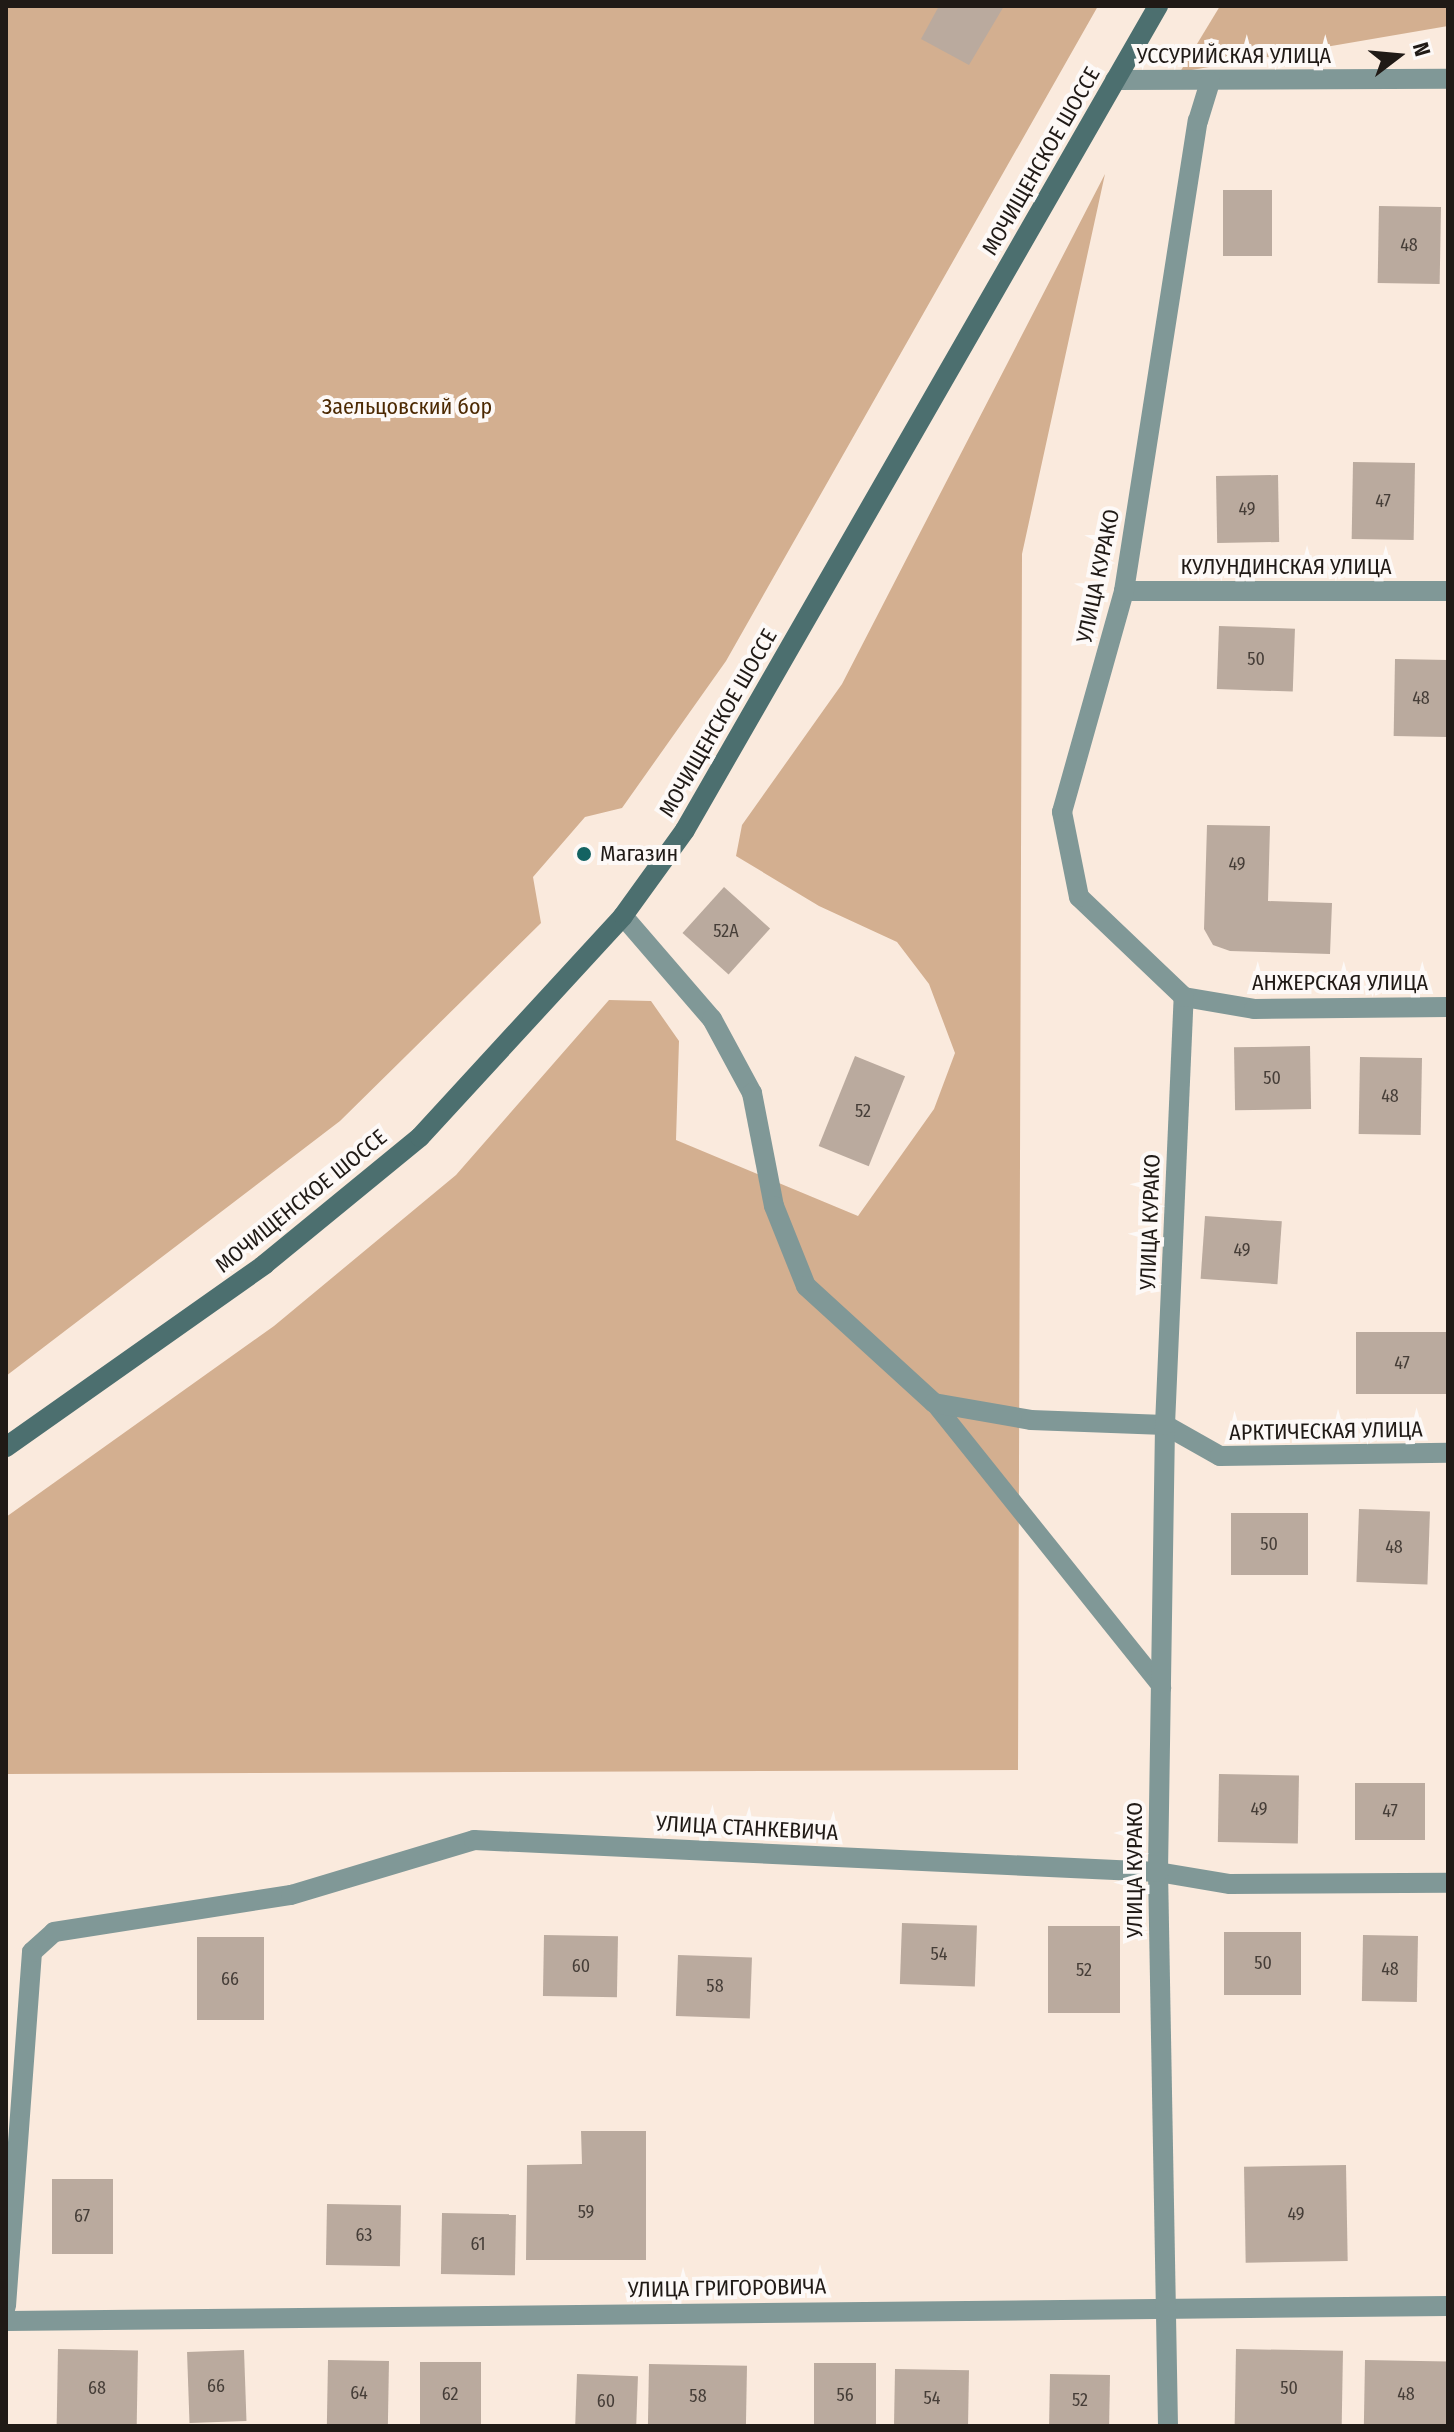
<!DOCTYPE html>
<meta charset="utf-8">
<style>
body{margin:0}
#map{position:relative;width:1454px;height:2432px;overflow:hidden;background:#faeadd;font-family:"Fira Sans Condensed",sans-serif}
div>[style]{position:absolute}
.forest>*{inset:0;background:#d3af90}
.building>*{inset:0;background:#baaa9e;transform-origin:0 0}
.lane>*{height:18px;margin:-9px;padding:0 9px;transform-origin:9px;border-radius:9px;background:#809897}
.street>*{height:20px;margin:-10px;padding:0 10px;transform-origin:10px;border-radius:10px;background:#809897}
.secondary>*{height:20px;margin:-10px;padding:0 10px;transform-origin:10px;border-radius:10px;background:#4c6f6f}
.dots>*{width:22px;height:22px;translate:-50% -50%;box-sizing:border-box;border:4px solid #fdf9f7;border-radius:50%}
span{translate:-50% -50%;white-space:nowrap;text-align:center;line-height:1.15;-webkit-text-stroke:8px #fdf9f7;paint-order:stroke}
.number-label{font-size:18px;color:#463e38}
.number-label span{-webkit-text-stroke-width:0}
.street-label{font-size:22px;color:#201a16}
.park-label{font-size:22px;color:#4c2902}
.poi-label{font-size:22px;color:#201a16}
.left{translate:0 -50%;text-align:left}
.frame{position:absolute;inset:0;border:8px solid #201a16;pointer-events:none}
.north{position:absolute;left:1358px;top:16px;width:80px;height:80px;-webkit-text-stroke:6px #fdf9f7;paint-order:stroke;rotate:74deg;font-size:22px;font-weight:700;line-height:32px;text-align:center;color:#201a16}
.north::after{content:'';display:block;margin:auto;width:28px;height:36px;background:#201a16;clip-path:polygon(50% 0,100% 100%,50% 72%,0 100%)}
</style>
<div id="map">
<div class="forest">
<div style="clip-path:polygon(6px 6px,1098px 6px,726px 661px,622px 808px,585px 817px,533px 877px,541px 923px,340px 1121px,6px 1376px)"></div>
<div style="clip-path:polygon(1220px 6px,1448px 6px,1448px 26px,1180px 72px)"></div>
<div style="clip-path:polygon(1105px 174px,1022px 554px,1018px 1770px,6px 1774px,6px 1517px,274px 1326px,456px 1175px,609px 1000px,651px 1001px,679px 1041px,676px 1140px,858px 1216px,934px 1109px,955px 1053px,929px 984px,897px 942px,819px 906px,736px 856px,742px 825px,842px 684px)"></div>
</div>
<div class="building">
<div style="clip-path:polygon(939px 6px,1004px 6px,969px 65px,921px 39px)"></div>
<div style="left:1223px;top:190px;width:49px;height:66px"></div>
<div style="left:1379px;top:206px;width:62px;height:77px;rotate:1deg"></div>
<div style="left:1353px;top:462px;width:62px;height:77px;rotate:1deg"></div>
<div style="left:1278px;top:475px;width:67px;height:62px;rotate:89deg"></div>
<div style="left:1219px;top:626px;width:76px;height:63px;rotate:2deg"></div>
<div style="left:1395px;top:659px;width:53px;height:77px;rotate:1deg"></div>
<div style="clip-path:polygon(1207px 825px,1270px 826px,1268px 901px,1332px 903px,1330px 954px,1230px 951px,1213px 945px,1204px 929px)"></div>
<div style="left:724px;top:887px;width:62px;height:62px;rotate:42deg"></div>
<div style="left:1310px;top:1046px;width:63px;height:76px;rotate:89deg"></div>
<div style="left:855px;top:1056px;width:54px;height:97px;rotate:22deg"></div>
<div style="left:1360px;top:1057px;width:62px;height:77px;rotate:1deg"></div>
<div style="left:1205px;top:1216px;width:77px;height:63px;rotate:4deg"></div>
<div style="left:1356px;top:1332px;width:92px;height:62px"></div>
<div style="left:1359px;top:1509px;width:71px;height:73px;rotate:2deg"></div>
<div style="left:1231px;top:1513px;width:77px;height:62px"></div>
<div style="left:1219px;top:1774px;width:80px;height:68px;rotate:1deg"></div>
<div style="left:1355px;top:1783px;width:70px;height:57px"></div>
<div style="left:902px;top:1923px;width:75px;height:61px;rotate:2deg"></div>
<div style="left:1048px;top:1926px;width:72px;height:87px"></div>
<div style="left:1224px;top:1932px;width:77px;height:63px"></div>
<div style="left:544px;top:1935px;width:74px;height:61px;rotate:1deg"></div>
<div style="left:1363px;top:1935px;width:55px;height:66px;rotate:1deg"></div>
<div style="left:197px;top:1937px;width:67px;height:83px"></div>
<div style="left:678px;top:1955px;width:74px;height:61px;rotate:2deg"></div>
<div style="clip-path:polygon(581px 2131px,646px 2131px,646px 2260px,526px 2260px,527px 2165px,582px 2164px)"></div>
<div style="left:1346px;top:2165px;width:96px;height:102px;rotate:89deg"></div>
<div style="left:52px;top:2179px;width:61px;height:75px"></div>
<div style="left:327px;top:2204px;width:74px;height:61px;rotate:1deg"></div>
<div style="left:442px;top:2213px;width:74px;height:61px;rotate:1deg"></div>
<div style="left:58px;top:2349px;width:80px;height:77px;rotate:1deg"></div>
<div style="left:1236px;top:2349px;width:107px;height:77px;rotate:1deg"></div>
<div style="left:244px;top:2350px;width:71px;height:57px;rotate:88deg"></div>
<div style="left:328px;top:2360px;width:61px;height:66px;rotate:1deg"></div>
<div style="left:1365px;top:2360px;width:83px;height:66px;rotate:1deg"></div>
<div style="left:420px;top:2362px;width:61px;height:64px"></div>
<div style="left:814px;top:2363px;width:62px;height:63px"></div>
<div style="left:649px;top:2364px;width:98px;height:62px;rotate:1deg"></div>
<div style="left:895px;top:2369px;width:74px;height:57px;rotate:1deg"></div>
<div style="left:577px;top:2374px;width:61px;height:52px;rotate:2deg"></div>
<div style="left:1050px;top:2374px;width:60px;height:52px;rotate:1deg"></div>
</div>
<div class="lane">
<div style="left:934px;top:1403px;width:365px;rotate:51.3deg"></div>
</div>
<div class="street">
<div style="left:1115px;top:80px;width:333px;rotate:-0.2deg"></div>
<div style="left:1124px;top:591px;width:324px"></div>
<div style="left:623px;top:916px;width:136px;rotate:49.2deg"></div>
<div style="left:712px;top:1019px;width:84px;rotate:61.6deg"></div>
<div style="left:752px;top:1093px;width:115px;rotate:79deg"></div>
<div style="left:774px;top:1206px;width:86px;rotate:68.2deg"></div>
<div style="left:806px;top:1286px;width:173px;rotate:42.4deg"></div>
<div style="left:934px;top:1403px;width:98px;rotate:9.9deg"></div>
<div style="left:1031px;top:1420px;width:134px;rotate:2.1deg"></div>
<div style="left:1165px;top:1425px;width:63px;rotate:29.4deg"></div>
<div style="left:1220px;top:1456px;width:228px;rotate:-0.8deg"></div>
<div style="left:1184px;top:997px;width:71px;rotate:9.7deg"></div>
<div style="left:1254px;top:1009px;width:194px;rotate:-0.6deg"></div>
<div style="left:6px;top:2306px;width:355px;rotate:-85.8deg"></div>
<div style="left:32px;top:1952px;width:30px;rotate:-42deg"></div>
<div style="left:54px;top:1932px;width:240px;rotate:-8.9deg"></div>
<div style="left:291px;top:1895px;width:191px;rotate:-16.7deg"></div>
<div style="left:474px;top:1840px;width:685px;rotate:2.68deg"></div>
<div style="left:1158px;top:1872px;width:73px;rotate:9.5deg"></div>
<div style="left:1230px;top:1884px;width:218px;rotate:-0.3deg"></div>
<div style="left:6px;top:2321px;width:1442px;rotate:-0.6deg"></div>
<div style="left:1168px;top:2426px;width:554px;rotate:-91.03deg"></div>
<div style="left:1158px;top:1872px;width:447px;rotate:-89.1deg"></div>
<div style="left:1165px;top:1425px;width:428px;rotate:-87.5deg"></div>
<div style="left:1184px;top:997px;width:145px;rotate:-136.4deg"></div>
<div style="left:1079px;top:897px;width:87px;rotate:-101.3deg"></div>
<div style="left:1062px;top:812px;width:230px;rotate:-74.3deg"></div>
<div style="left:1124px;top:591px;width:476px;rotate:-81.1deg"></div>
<div style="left:1198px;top:121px;width:41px;rotate:-72.9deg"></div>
</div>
<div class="secondary">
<div style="left:6px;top:1447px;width:317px;rotate:-35.2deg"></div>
<div style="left:265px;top:1264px;width:200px;rotate:-39.3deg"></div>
<div style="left:420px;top:1137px;width:300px;rotate:-47.4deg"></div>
<div style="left:623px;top:916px;width:106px;rotate:-54.2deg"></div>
<div style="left:685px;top:830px;width:950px;rotate:-60.14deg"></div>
</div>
<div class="dots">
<div style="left:584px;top:854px;background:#136362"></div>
</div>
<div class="number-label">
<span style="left:1409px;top:245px">48</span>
<span style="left:1383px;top:501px">47</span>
<span style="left:1247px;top:509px">49</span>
<span style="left:1256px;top:659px">50</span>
<span style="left:1421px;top:698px">48</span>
<span style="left:1237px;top:864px">49</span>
<span style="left:726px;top:931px">52А</span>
<span style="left:1272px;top:1078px">50</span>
<span style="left:1390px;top:1096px">48</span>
<span style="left:863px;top:1111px">52</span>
<span style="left:1242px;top:1250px">49</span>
<span style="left:1402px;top:1363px">47</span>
<span style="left:1269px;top:1544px">50</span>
<span style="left:1394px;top:1547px">48</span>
<span style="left:1259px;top:1809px">49</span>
<span style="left:1390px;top:1811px">47</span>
<span style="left:939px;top:1954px">54</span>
<span style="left:1263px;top:1963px">50</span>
<span style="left:581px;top:1966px">60</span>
<span style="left:1390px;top:1969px">48</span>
<span style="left:1084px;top:1970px">52</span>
<span style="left:230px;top:1979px">66</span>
<span style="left:715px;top:1986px">58</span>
<span style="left:586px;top:2212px">59</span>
<span style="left:1296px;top:2214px">49</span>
<span style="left:82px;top:2216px">67</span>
<span style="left:364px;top:2235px">63</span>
<span style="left:478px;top:2244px">61</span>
<span style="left:216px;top:2386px">66</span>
<span style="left:97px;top:2388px">68</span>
<span style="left:1289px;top:2388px">50</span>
<span style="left:359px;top:2393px">64</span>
<span style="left:450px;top:2394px">62</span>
<span style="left:1406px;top:2394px">48</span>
<span style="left:845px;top:2395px">56</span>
<span style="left:698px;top:2396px">58</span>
<span style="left:932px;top:2398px">54</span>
<span style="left:1080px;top:2400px">52</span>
<span style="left:606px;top:2401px">60</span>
</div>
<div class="street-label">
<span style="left:1234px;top:56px">УССУРИЙСКАЯ УЛИЦА</span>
<span style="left:1041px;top:161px;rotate:-60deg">МОЧИЩЕНСКОЕ ШОССЕ</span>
<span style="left:1286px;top:567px">КУЛУНДИНСКАЯ УЛИЦА</span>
<span style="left:1098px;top:576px;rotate:-78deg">УЛИЦА КУРАКО</span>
<span style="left:718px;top:723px;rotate:-60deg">МОЧИЩЕНСКОЕ ШОССЕ</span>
<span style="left:1340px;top:983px">АНЖЕРСКАЯ УЛИЦА</span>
<span style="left:301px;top:1201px;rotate:-39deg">МОЧИЩЕНСКОЕ ШОССЕ</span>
<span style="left:1150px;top:1222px;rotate:-88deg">УЛИЦА КУРАКО</span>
<span style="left:1326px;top:1431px;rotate:-1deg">АРКТИЧЕСКАЯ УЛИЦА</span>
<span style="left:747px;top:1828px;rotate:3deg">УЛИЦА СТАНКЕВИЧА</span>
<span style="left:1135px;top:1870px;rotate:-90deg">УЛИЦА КУРАКО</span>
<span style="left:727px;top:2288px;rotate:-1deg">УЛИЦА ГРИГОРОВИЧА</span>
</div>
<div class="park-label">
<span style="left:407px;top:407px">Заельцовский бор</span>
</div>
<div class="poi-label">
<span class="left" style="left:600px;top:854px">Магазин</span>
</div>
<div class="frame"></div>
<div class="north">N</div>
</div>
